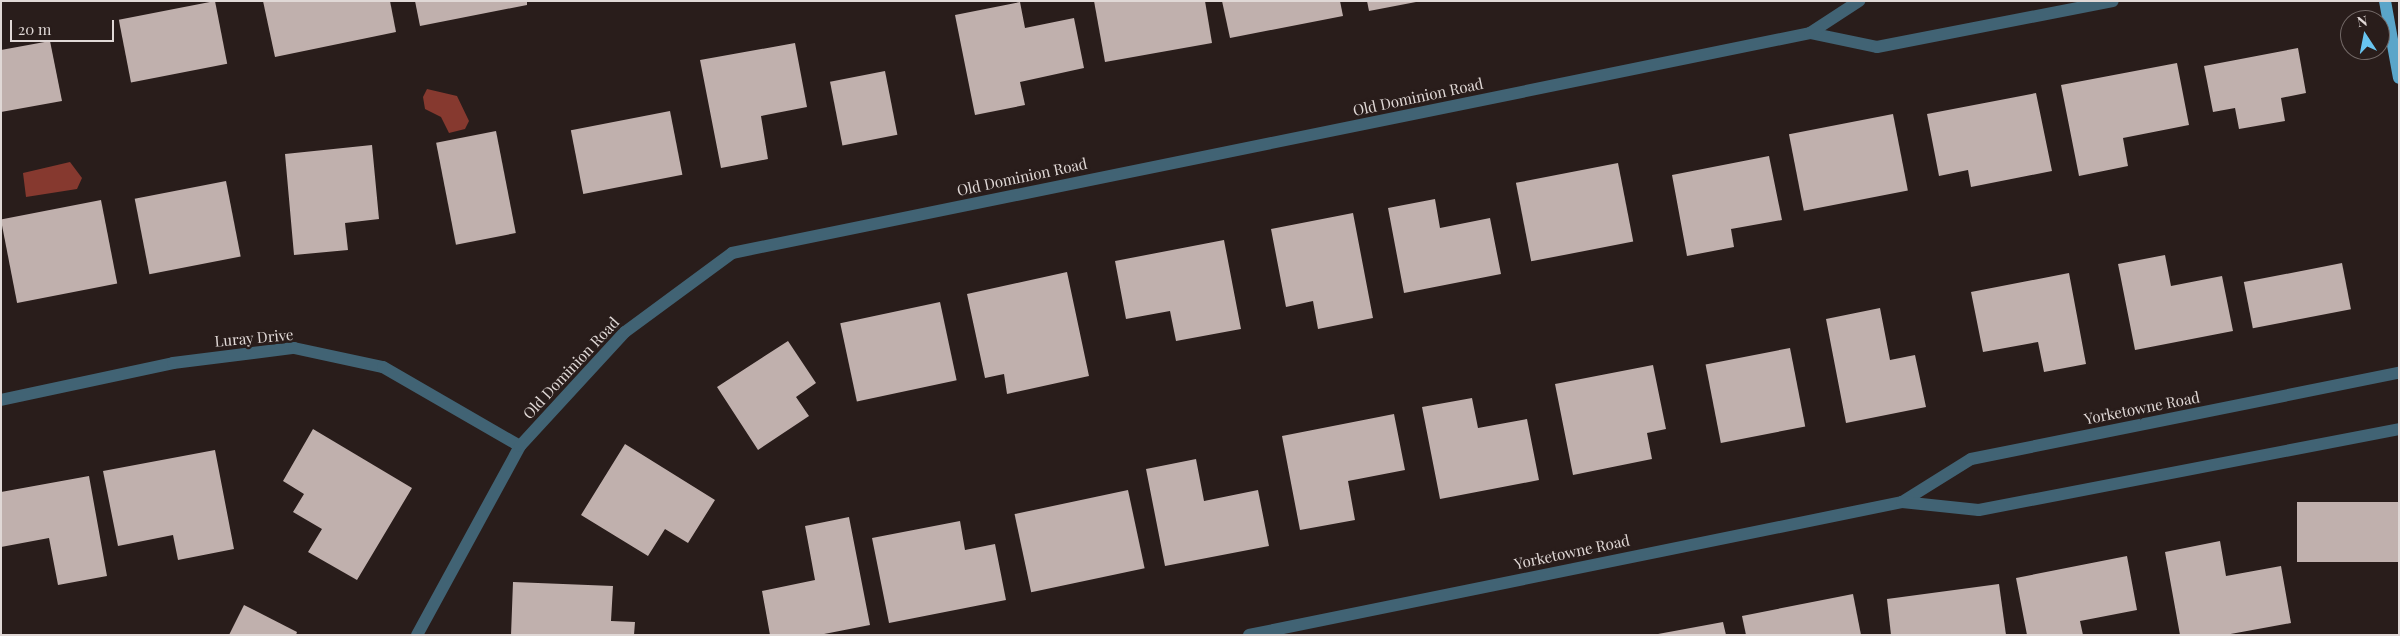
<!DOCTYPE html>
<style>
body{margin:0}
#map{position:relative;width:2400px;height:636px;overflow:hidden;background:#291d1b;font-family:"Playfair Display",serif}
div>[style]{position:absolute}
.water>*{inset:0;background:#86392f}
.building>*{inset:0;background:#c0b0ad;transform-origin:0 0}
.minor>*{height:12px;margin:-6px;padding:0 6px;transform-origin:6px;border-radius:6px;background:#416374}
.major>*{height:12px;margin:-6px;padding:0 6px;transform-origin:6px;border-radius:6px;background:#5aa5c9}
span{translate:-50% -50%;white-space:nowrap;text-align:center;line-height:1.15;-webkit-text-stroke:5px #291d1b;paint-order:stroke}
.street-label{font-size:15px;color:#e0d8d6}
.frame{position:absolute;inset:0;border:2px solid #e0d8d6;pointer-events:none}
.north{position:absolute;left:2340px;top:10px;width:50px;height:50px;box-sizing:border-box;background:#291d1b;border:1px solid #726866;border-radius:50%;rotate:349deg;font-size:14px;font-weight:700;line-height:20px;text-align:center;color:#e0d8d6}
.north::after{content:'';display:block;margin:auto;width:18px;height:22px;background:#68c4f0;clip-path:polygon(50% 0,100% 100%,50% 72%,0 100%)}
.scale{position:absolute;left:10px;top:20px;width:104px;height:22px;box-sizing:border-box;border:2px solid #e0d8d6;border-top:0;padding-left:6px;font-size:15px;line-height:18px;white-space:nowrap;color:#e0d8d6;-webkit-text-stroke:4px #291d1b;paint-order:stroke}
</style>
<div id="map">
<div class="water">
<div style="clip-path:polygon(427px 89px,457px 96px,469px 121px,465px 129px,449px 133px,441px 117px,425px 109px,423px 97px)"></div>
<div style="clip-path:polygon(70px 162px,82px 178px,77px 189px,26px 197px,23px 173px)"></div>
</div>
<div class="building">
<div style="left:215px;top:1px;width:64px;height:98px;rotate:79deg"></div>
<div style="clip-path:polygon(263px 1px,390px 1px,396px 32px,275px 57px)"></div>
<div style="clip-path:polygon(415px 1px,527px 1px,527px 5px,420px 26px)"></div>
<div style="clip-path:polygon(1094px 1px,1205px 1px,1212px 43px,1105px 62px)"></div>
<div style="clip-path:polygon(1222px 1px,1340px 1px,1343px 16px,1230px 38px)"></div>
<div style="clip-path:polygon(1367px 1px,1416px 1px,1416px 2px,1369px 11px)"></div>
<div style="clip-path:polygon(1020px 2px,1025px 28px,1074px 18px,1084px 68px,1020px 82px,1025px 105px,975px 115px,955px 15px)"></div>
<div style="clip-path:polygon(50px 41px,62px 101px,1px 112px,1px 50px)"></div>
<div style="clip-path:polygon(795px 43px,807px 107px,761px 116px,768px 159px,721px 168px,700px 60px)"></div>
<div style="clip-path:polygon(2298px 48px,2306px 93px,2281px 98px,2285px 121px,2239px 129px,2235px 108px,2213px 112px,2204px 66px)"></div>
<div style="clip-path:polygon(2177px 63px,2189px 125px,2123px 138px,2128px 166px,2079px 176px,2061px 85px)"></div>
<div style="left:885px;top:71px;width:65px;height:56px;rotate:79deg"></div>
<div style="clip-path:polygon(2036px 93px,2052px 171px,1971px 187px,1968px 170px,1939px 176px,1927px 114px)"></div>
<div style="left:670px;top:111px;width:65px;height:101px;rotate:79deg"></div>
<div style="left:1893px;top:114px;width:78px;height:106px;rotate:79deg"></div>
<div style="left:496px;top:131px;width:104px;height:61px;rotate:79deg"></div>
<div style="clip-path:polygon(372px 145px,379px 219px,345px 223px,348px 250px,294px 255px,285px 154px)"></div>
<div style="clip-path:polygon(1769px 156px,1782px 220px,1731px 229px,1734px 247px,1687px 256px,1672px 175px)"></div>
<div style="left:1618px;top:163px;width:80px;height:104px;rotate:79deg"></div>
<div style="left:226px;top:181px;width:77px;height:93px;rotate:79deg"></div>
<div style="clip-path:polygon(1435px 199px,1440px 228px,1490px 218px,1501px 274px,1404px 293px,1388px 208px)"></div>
<div style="left:101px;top:200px;width:85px;height:102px;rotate:79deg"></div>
<div style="clip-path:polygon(1353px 213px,1373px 318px,1318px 329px,1313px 301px,1286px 307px,1271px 229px)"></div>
<div style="clip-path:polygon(1224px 240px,1241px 329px,1176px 341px,1170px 311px,1126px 319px,1115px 261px)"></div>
<div style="clip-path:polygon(2165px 255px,2171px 286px,2222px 276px,2233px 331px,2135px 350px,2118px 264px)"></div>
<div style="left:2342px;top:263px;width:47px;height:100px;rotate:79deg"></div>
<div style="clip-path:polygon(1067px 272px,1089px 376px,1007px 394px,1004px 374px,985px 378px,967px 294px)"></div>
<div style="clip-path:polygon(2069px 273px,2086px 364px,2044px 372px,2038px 342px,1983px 352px,1971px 292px)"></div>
<div style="left:940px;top:302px;width:80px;height:102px;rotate:78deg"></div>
<div style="clip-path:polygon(1880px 308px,1890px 360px,1915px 355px,1926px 407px,1846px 423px,1826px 319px)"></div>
<div style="clip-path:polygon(788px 341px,816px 383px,796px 397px,809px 416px,758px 450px,717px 387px)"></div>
<div style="left:1790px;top:348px;width:80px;height:86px;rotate:79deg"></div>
<div style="clip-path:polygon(1653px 365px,1666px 429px,1647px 433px,1652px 459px,1573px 475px,1555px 384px)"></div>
<div style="clip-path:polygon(1472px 398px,1478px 428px,1527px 419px,1539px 480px,1440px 499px,1422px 407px)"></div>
<div style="clip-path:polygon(1394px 414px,1405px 470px,1348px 481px,1355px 520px,1300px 530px,1282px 436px)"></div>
<div style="clip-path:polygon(313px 429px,412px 488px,357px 580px,308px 552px,322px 529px,293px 512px,304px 494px,283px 481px)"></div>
<div style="clip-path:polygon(625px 444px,715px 500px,688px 543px,665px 529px,648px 556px,581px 515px)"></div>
<div style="clip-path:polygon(215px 450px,234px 549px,178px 560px,173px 535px,118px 546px,103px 471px)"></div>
<div style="clip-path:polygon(1196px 459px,1204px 501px,1258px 490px,1269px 546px,1165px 566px,1146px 469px)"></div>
<div style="clip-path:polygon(89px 476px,107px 576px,58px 585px,49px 538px,1px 547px,1px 492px)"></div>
<div style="left:1128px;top:490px;width:80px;height:116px;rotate:78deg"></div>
<div style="left:2399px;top:502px;width:60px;height:102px;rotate:90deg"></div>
<div style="clip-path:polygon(849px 517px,870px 625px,819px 635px,770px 635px,762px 591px,815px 580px,805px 526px)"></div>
<div style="clip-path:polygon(960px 521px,965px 550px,995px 544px,1006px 600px,889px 623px,872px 538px)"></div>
<div style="clip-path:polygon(2220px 541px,2226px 576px,2281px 566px,2291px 623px,2225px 635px,2180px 635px,2165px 552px)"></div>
<div style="clip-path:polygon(2127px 556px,2137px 610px,2080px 621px,2083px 635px,2027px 635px,2016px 578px)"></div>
<div style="clip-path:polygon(513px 582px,613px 586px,611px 621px,635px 622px,634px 635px,511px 635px)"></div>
<div style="clip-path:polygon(1999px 584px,2006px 635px,1891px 635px,1887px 599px)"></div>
<div style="clip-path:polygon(1853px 594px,1861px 635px,1746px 635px,1742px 616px)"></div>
<div style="clip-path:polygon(244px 605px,297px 632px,296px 635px,229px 635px)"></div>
<div style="clip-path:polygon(1723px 622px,1726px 635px,1658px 635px,1658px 634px)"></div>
</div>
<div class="minor">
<div style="left:1810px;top:33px;width:68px;rotate:11.8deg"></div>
<div style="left:1877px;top:47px;width:240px;rotate:-11deg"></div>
<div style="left:1px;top:400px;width:176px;rotate:-12.1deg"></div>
<div style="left:173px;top:363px;width:122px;rotate:-7.1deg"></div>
<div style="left:294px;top:348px;width:91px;rotate:12.1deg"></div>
<div style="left:383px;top:367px;width:158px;rotate:30deg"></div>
<div style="left:1902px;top:502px;width:81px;rotate:-31.9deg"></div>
<div style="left:1971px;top:459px;width:437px;rotate:-11.4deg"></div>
<div style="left:417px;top:635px;width:215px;rotate:-61.4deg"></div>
<div style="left:520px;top:446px;width:155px;rotate:-47.4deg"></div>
<div style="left:625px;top:332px;width:133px;rotate:-36.4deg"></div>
<div style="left:732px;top:253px;width:1100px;rotate:-11.53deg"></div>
<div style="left:1810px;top:33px;width:59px;rotate:-33.1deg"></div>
<div style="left:1249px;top:635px;width:666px;rotate:-11.51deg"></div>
<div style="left:1902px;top:502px;width:77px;rotate:5.9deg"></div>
<div style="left:1979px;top:510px;width:428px;rotate:-10.9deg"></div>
</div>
<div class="major">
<div style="left:2385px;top:1px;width:78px;rotate:79.7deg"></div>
</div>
<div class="street-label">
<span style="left:1418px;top:97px;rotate:-12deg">Old Dominion Road</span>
<span style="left:1022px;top:177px;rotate:-12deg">Old Dominion Road</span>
<span style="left:254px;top:338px;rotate:-5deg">Luray Drive</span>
<span style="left:571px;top:368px;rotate:-47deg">Old Dominion Road</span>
<span style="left:2142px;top:408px;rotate:-11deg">Yorketowne Road</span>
<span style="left:1572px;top:552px;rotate:-12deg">Yorketowne Road</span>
</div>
<div class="frame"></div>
<div class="north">N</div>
<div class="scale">20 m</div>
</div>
